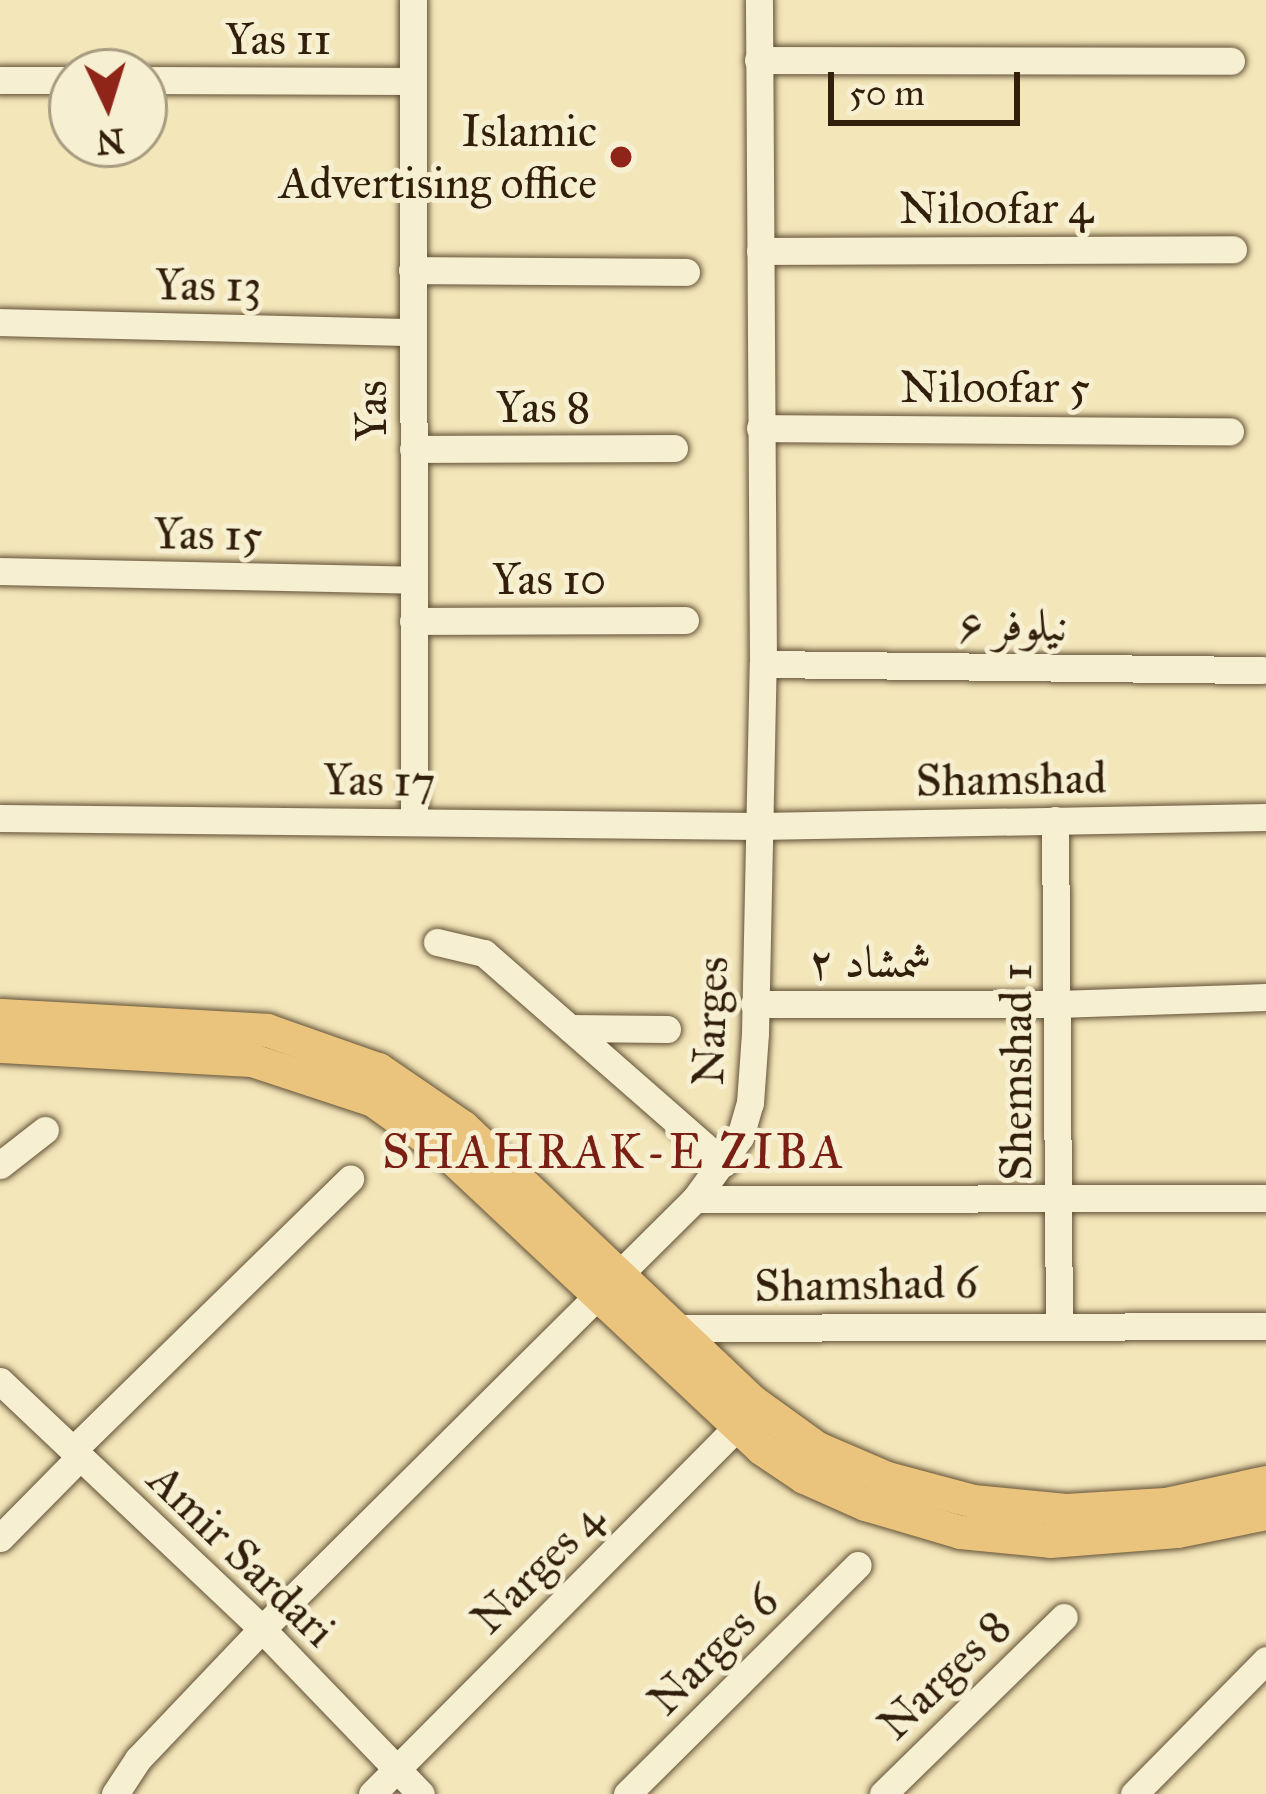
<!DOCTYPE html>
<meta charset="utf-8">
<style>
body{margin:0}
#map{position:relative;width:1266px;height:1794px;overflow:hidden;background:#f3e6b9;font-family:"IM FELL Great Primer",Amiri,serif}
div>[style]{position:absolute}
.roads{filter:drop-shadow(0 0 3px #625136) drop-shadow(0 0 3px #625136)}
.minor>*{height:27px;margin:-13.5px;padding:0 13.5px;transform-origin:13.5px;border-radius:13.5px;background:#f7efd2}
.major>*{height:33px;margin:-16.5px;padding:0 16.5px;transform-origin:16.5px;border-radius:16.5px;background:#eac37c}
.dots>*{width:33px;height:33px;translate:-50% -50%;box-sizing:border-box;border:6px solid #f7efd2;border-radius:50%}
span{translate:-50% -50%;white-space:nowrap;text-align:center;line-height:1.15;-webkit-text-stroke:10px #f7efd2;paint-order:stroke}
.street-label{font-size:45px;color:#311f0b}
.poi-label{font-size:45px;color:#311f0b}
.right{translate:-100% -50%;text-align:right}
.neighbourhood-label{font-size:48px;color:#7a1f14;letter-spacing:3px}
.north{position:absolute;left:48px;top:48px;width:120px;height:120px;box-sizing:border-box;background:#f7efd2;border:3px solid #a89c82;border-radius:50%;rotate:176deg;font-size:33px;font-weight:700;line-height:48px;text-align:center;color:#311f0b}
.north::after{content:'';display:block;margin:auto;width:42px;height:54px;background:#8f2418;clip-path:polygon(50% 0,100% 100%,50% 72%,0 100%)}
.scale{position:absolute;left:828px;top:72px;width:192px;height:54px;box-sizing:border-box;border:6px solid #311f0b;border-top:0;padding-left:15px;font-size:36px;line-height:42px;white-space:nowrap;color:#311f0b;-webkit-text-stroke:9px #f7efd2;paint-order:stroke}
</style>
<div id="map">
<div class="roads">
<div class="minor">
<div style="left:413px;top:0;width:822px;rotate:89.93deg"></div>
<div style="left:758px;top:60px;width:473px;rotate:0.1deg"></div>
<div style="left:0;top:80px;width:72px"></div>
<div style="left:144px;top:80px;width:269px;rotate:0.2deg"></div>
<div style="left:760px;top:251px;width:473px;rotate:-0.2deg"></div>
<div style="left:412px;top:270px;width:274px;rotate:0.4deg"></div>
<div style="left:0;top:322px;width:413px;rotate:1.4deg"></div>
<div style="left:760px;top:428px;width:470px;rotate:0.4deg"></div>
<div style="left:413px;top:449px;width:261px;rotate:-0.2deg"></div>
<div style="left:0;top:571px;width:413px;rotate:1.2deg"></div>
<div style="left:413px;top:621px;width:272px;rotate:-0.2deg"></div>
<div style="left:763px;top:664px;width:499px;rotate:0.7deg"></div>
<div style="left:0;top:818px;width:758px;rotate:0.6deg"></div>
<div style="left:758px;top:826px;width:508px;rotate:-1.01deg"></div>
<div style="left:1055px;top:820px;width:504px;rotate:89.55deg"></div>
<div style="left:437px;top:942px;width:48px;rotate:13.2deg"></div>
<div style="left:484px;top:953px;width:319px;rotate:41.2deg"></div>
<div style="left:754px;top:1004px;width:303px"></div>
<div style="left:1057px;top:1004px;width:209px;rotate:-1.9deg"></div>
<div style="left:570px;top:1028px;width:97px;rotate:0.6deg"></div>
<div style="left:0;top:1165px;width:57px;rotate:-37.9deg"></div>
<div style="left:695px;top:1199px;width:571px;rotate:-0.1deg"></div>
<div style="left:674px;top:1328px;width:592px;rotate:-0.19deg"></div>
<div style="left:0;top:1381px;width:361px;rotate:43.4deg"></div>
<div style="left:262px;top:1629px;width:229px;rotate:46.1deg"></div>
<div style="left:73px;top:1450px;width:388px;rotate:-44.4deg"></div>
<div style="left:0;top:1538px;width:114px;rotate:-45.4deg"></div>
<div style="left:115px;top:1794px;width:42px;rotate:-56.7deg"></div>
<div style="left:138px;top:1759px;width:180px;rotate:-46.4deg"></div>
<div style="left:262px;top:1629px;width:610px;rotate:-44.8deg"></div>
<div style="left:695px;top:1199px;width:77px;rotate:-54deg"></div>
<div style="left:740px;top:1137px;width:35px;rotate:-74deg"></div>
<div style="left:750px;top:1103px;width:70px;rotate:-85.9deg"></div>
<div style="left:755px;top:1033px;width:369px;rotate:-88.8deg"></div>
<div style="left:763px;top:664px;width:664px;rotate:-90.35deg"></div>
<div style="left:372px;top:1794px;width:516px;rotate:-45.16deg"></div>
<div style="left:627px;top:1794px;width:325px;rotate:-44.8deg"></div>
<div style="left:883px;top:1794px;width:253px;rotate:-44.4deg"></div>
<div style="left:1134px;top:1794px;width:188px;rotate:-45.4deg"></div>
</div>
<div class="major">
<div style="left:0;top:1015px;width:267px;rotate:3.2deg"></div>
<div style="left:267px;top:1030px;width:118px;rotate:19.4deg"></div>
<div style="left:378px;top:1069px;width:103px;rotate:34.3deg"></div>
<div style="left:463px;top:1127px;width:398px;rotate:43.5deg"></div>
<div style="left:752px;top:1401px;width:80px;rotate:35.9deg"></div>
<div style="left:817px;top:1448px;width:76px;rotate:23.2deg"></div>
<div style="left:887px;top:1478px;width:89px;rotate:15deg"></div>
<div style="left:973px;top:1501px;width:93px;rotate:5.5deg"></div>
<div style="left:1066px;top:1510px;width:99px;rotate:-3.5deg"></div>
<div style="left:1165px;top:1504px;width:103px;rotate:-12.3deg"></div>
<div style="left:0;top:1046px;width:252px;rotate:3.2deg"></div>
<div style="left:252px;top:1060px;width:127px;rotate:18.3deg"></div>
<div style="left:373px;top:1100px;width:90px;rotate:35.5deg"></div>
<div style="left:446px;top:1152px;width:432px;rotate:43.2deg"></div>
<div style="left:761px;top:1448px;width:52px;rotate:34deg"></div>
<div style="left:804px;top:1477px;width:67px;rotate:23.9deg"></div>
<div style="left:865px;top:1504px;width:99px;rotate:16.4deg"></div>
<div style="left:960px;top:1532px;width:90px;rotate:5.7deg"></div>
<div style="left:1050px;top:1541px;width:127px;rotate:-4.5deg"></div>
<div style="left:1177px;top:1531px;width:91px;rotate:-11.4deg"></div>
</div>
</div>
<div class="dots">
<div style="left:621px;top:157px;background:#8f2418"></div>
</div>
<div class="street-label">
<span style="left:278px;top:39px">Yas 11</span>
<span style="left:996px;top:208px">Niloofar 4</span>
<span style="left:208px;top:285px;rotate:1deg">Yas 13</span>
<span style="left:995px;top:387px">Niloofar 5</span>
<span style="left:543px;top:407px">Yas 8</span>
<span style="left:371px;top:411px;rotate:-90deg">Yas</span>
<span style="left:208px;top:534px;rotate:1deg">Yas 15</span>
<span style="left:549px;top:579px">Yas 10</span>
<span style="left:1013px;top:625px;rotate:1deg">نیلوفر ۶</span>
<span style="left:1011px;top:779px;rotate:-1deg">Shamshad</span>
<span style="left:379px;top:780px;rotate:1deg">Yas 17</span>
<span style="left:870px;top:962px">شمشاد ۲</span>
<span style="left:710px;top:1021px;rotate:-88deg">Narges</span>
<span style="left:1016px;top:1072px;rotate:-90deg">Shemshad 1</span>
<span style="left:866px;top:1284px;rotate:-1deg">Shamshad 6</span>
<span style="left:242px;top:1555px;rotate:44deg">Amir Sardari</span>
<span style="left:537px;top:1568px;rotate:-45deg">Narges 4</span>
<span style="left:713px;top:1650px;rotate:-45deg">Narges 6</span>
<span style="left:944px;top:1675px;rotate:-44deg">Narges 8</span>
</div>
<div class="poi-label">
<span class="right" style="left:597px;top:157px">Islamic<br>Advertising office</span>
</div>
<div class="neighbourhood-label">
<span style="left:614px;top:1152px">SHAHRAK-E ZIBA</span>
</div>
<div class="north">N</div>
<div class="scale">50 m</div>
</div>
